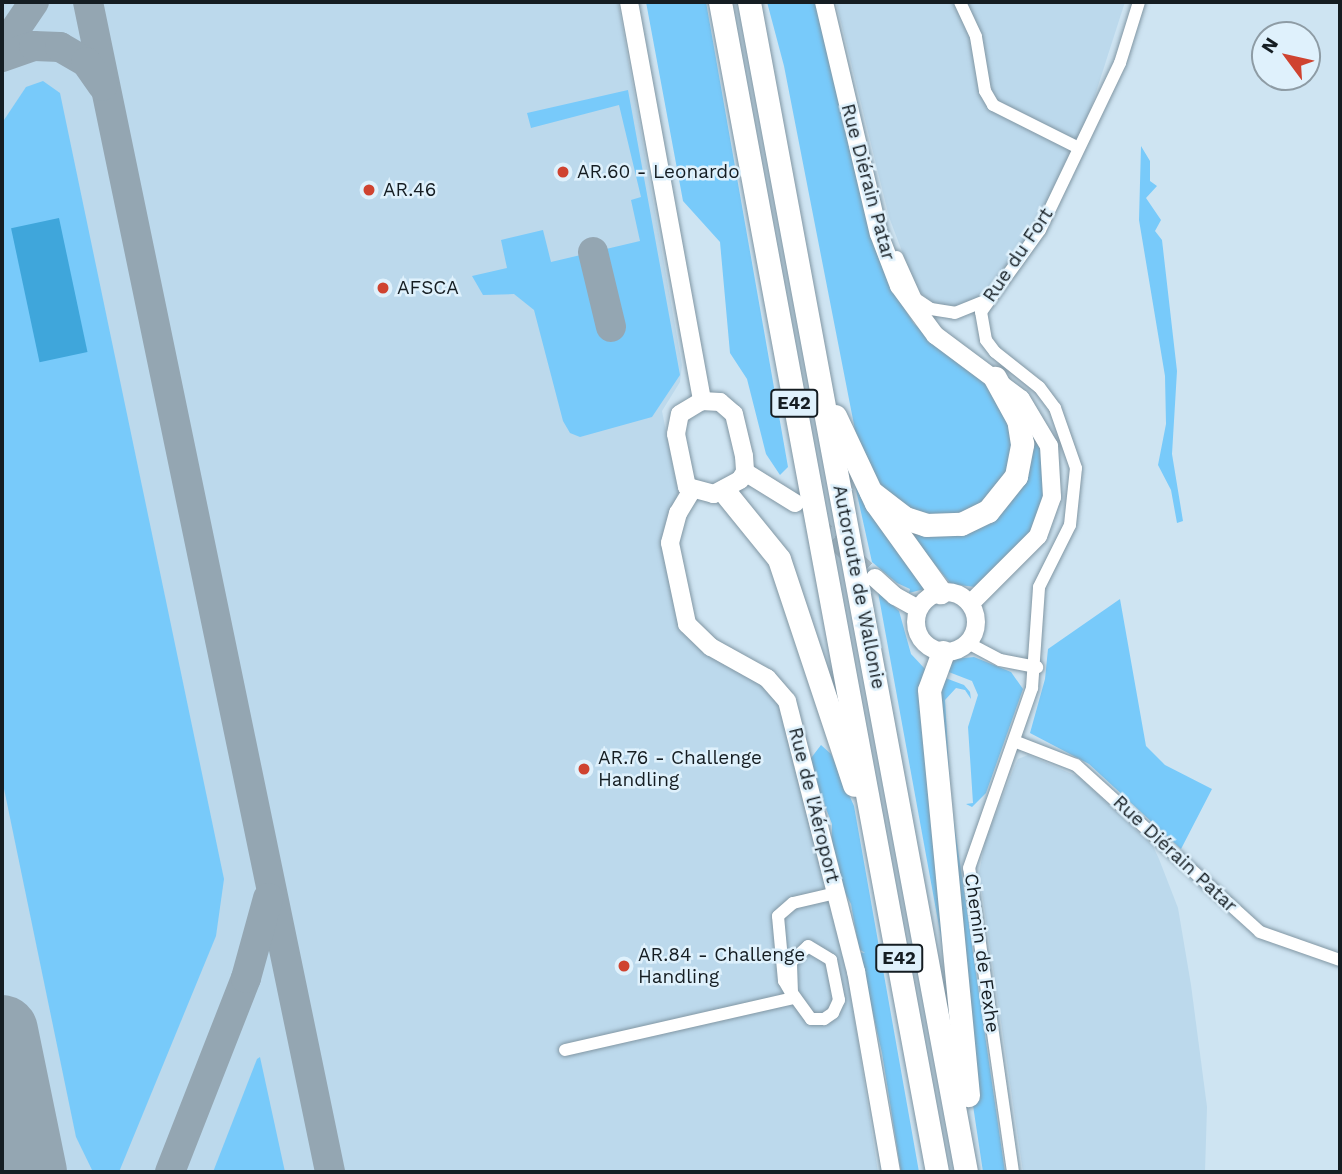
<!DOCTYPE html>
<meta charset="utf-8">
<style>
body{margin:0}
#map{position:relative;width:1342px;height:1174px;overflow:hidden;background:#cee4f2;font-family:"Work Sans",sans-serif}
div>[style]{position:absolute}
.built>*{inset:0;background:#bcd9ec}
.green>*{inset:0;background:#78cafa}
.water>*{inset:0;background:#3fa6db;transform-origin:0 0}
.taxiway>*{height:30px;margin:-15px;padding:0 15px;transform-origin:15px;border-radius:15px;background:#94a6b2}
.runway>*{height:72px;margin:-36px;padding:0 36px;transform-origin:36px;border-radius:36px;background:#94a6b2}
.secondary-tunnel>*{height:18px;margin-top:-9px;transform-origin:0;background:repeating-linear-gradient(90deg,#a9bcc8 0 18px,transparent 0 27px)}
.roads{filter:drop-shadow(0 0 2px #8196a3) drop-shadow(0 0 2px #8196a3)}
.street>*{height:12px;margin:-6px;padding:0 6px;transform-origin:6px;border-radius:6px;background:#fff}
.secondary>*{height:18px;margin:-9px;padding:0 9px;transform-origin:9px;border-radius:9px;background:#fff}
.secondary>.ring{margin:-9px;padding:0;box-sizing:content-box;background:none;border:18px solid #fff;border-radius:50%}
.highway>*{height:23px;margin:-11.5px;padding:0 11.5px;transform-origin:11.5px;border-radius:11.5px;background:#fff}
.dots>*{width:19px;height:19px;translate:-50% -50%;box-sizing:border-box;border:4px solid #dff1fc;border-radius:50%}
span{translate:-50% -50%;white-space:nowrap;text-align:center;line-height:1.15;-webkit-text-stroke:5px #dff1fc;paint-order:stroke}
.shield-label span{padding:2px 5px;background:#dff1fc;border:2px solid;border-radius:5px;-webkit-text-stroke-width:0}
.shield-label{font-size:18px;color:#151d22;font-weight:700}
.poi-label{font-size:19px;color:#151d22}
.left{translate:0 -50%;text-align:left}
.street-label{font-size:19px;color:#151d22}
.frame{position:absolute;inset:0;border:4px solid #151d22;pointer-events:none}
.north{position:absolute;left:1251px;top:21px;width:70px;height:70px;box-sizing:border-box;background:#dff1fc;border:2px solid #8e9ca5;border-radius:50%;rotate:303deg;font-size:19px;font-weight:700;line-height:28px;text-align:center;color:#151d22}
.north::after{content:'';display:block;margin:auto;width:24px;height:32px;background:#cf4330;clip-path:polygon(50% 0,100% 100%,50% 72%,0 100%)}
</style>
<div id="map">
<div class="built">
<div style="clip-path:polygon(2px 2px,618px 2px,682px 365px,680px 382px,662px 411px,678px 492px,674px 507px,684px 631px,707px 653px,769px 689px,779px 703px,846px 964px,878px 1172px,2px 1172px)"></div>
<div style="clip-path:polygon(836px 2px,1125px 2px,1088px 117px,1035px 228px,982px 298px,958px 309px,932px 303px,916px 288px,889px 217px)"></div>
<div style="clip-path:polygon(1028px 755px,1079px 777px,1153px 846px,1159px 859px,1178px 908px,1191px 985px,1207px 1107px,1205px 1172px,1023px 1172px,979px 873px,985px 842px,1013px 770px,1018px 759px)"></div>
</div>
<div class="green">
<div style="clip-path:polygon(646px 2px,706px 2px,788px 467px,780px 475px,766px 454px,747px 379px,730px 353px,720px 242px,683px 201px)"></div>
<div style="clip-path:polygon(767px 2px,818px 2px,893px 290px,914px 324px,1003px 398px,1015px 462px,974px 513px,919px 518px,876px 483px,856px 435px,784px 66px)"></div>
<div style="clip-path:polygon(43px 81px,60px 93px,224px 879px,216px 936px,119px 1172px,93px 1172px,76px 1137px,2px 779px,2px 123px,26px 87px)"></div>
<div style="clip-path:polygon(628px 90px,680px 375px,652px 417px,580px 437px,570px 433px,563px 421px,534px 310px,514px 294px,483px 295px,472px 276px,507px 268px,501px 240px,543px 230px,551px 262px,640px 241px,631px 200px,641px 197px,619px 105px,531px 128px,527px 113px)"></div>
<div style="clip-path:polygon(1141px 146px,1150px 161px,1150px 181px,1157px 186px,1146px 198px,1161px 220px,1155px 231px,1162px 240px,1177px 371px,1172px 454px,1183px 521px,1177px 523px,1171px 490px,1158px 465px,1166px 424px,1165px 376px,1139px 220px)"></div>
<div style="clip-path:polygon(1025px 427px,1041px 442px,1047px 487px,1034px 528px,975px 587px,951px 584px,900px 522px,987px 520px)"></div>
<div style="clip-path:polygon(855px 485px,932px 587px,909px 593px,910px 589px,897px 583px,872px 562px)"></div>
<div style="clip-path:polygon(878px 592px,899px 611px,911px 654px,926px 670px,949px 981px)"></div>
<div style="clip-path:polygon(1120px 599px,1146px 746px,1165px 765px,1212px 789px,1181px 849px,1089px 764px,1030px 733px,1045px 679px,1048px 649px)"></div>
<div style="clip-path:polygon(974px 657px,1011px 672px,1023px 689px,986px 793px,972px 807px,966px 804px,973px 803px,968px 727px,978px 695px,972px 681px,941px 669px,954px 659px)"></div>
<div style="clip-path:polygon(940px 676px,964px 685px,970px 692px,971px 699px,965px 690px,956px 688px,945px 700px,951px 802px,1005px 1172px,983px 1172px,971px 1092px,942px 766px)"></div>
<div style="clip-path:polygon(821px 745px,831px 754px,854px 806px,919px 1172px,901px 1172px,882px 1053px,859px 952px,865px 953px,859px 949px,851px 904px,831px 865px,832px 824px,808px 762px)"></div>
<div style="clip-path:polygon(260px 1057px,285px 1172px,213px 1172px,257px 1059px)"></div>
</div>
<div class="water">
<div style="left:59px;top:218px;width:137px;height:49px;rotate:78deg"></div>
</div>
<div class="taxiway">
<div style="left:88px;top:2px;width:1195px;rotate:78.31deg"></div>
<div style="left:2px;top:49px;width:57px;rotate:-55.8deg"></div>
<div style="left:2px;top:57px;width:34px;rotate:-19deg"></div>
<div style="left:34px;top:46px;width:26px;rotate:2deg"></div>
<div style="left:60px;top:47px;width:30px;rotate:30deg"></div>
<div style="left:86px;top:62px;width:29px;rotate:55deg"></div>
<div style="left:593px;top:252px;width:77px;rotate:76.5deg"></div>
<div style="left:170px;top:1172px;width:208px;rotate:-68.6deg"></div>
<div style="left:246px;top:978px;width:83px;rotate:-74.6deg"></div>
</div>
<div class="runway">
<div style="left:2px;top:1031px;width:144px;rotate:78.4deg"></div>
</div>
<div class="secondary-tunnel">
<div style="left:813px;top:521px;width:84px;rotate:42.6deg"></div>
</div>
<div class="roads">
<div class="street">
<div style="left:960px;top:2px;width:38px;rotate:65deg"></div>
<div style="left:976px;top:37px;width:55px;rotate:80.5deg"></div>
<div style="left:985px;top:91px;width:16px;rotate:60deg"></div>
<div style="left:993px;top:105px;width:94px;rotate:26.6deg"></div>
<div style="left:897px;top:257px;width:46px;rotate:65.7deg"></div>
<div style="left:916px;top:299px;width:18px;rotate:34deg"></div>
<div style="left:931px;top:309px;width:24px;rotate:9deg"></div>
<div style="left:955px;top:313px;width:32px;rotate:-22deg"></div>
<div style="left:968px;top:643px;width:36px;rotate:28deg"></div>
<div style="left:1000px;top:660px;width:38px;rotate:11deg"></div>
<div style="left:1014px;top:741px;width:66px;rotate:21.2deg"></div>
<div style="left:1076px;top:765px;width:248px;rotate:42.2deg"></div>
<div style="left:1260px;top:932px;width:85px;rotate:19.3deg"></div>
<div style="left:808px;top:946px;width:27px;rotate:31deg"></div>
<div style="left:831px;top:960px;width:41px;rotate:78.7deg"></div>
<div style="left:839px;top:1000px;width:14px;rotate:115deg"></div>
<div style="left:833px;top:1013px;width:11px;rotate:146deg"></div>
<div style="left:824px;top:1019px;width:13px;rotate:180deg"></div>
<div style="left:811px;top:1019px;width:32px;rotate:-126deg"></div>
<div style="left:792px;top:993px;width:31px;rotate:-92deg"></div>
<div style="left:791px;top:962px;width:23px;rotate:-43deg"></div>
<div style="left:565px;top:1050px;width:235px;rotate:-12.8deg"></div>
<div style="left:794px;top:998px;width:20px;rotate:-120deg"></div>
<div style="left:784px;top:981px;width:65px;rotate:-95.3deg"></div>
<div style="left:778px;top:916px;width:20px;rotate:-41deg"></div>
<div style="left:793px;top:903px;width:44px;rotate:-13.1deg"></div>
<div style="left:1013px;top:1172px;width:307px;rotate:-98.2deg"></div>
<div style="left:969px;top:868px;width:191px;rotate:-70.7deg"></div>
<div style="left:1032px;top:688px;width:101px;rotate:-86deg"></div>
<div style="left:1039px;top:587px;width:69px;rotate:-63.4deg"></div>
<div style="left:1070px;top:525px;width:57px;rotate:-84deg"></div>
<div style="left:1076px;top:468px;width:64px;rotate:-109.3deg"></div>
<div style="left:1055px;top:408px;width:26px;rotate:-127deg"></div>
<div style="left:1039px;top:387px;width:56px;rotate:-141.5deg"></div>
<div style="left:995px;top:352px;width:15px;rotate:-127deg"></div>
<div style="left:986px;top:340px;width:28px;rotate:-100deg"></div>
<div style="left:981px;top:312px;width:101px;rotate:-54.3deg"></div>
<div style="left:1040px;top:230px;width:185px;rotate:-64.4deg"></div>
<div style="left:1120px;top:63px;width:64px;rotate:-72.7deg"></div>
</div>
<div class="secondary">
<div style="left:629px;top:2px;width:406px;rotate:79.6deg"></div>
<div style="left:824px;top:2px;width:238px;rotate:76.7deg"></div>
<div style="left:879px;top:234px;width:56px;rotate:69deg"></div>
<div style="left:899px;top:286px;width:61px;rotate:53.7deg"></div>
<div style="left:935px;top:335px;width:107px;rotate:36.7deg"></div>
<div style="left:1021px;top:399px;width:55px;rotate:59.2deg"></div>
<div style="left:1049px;top:446px;width:51px;rotate:86.6deg"></div>
<div style="left:1052px;top:497px;width:41px;rotate:109.7deg"></div>
<div style="left:1038px;top:536px;width:96px;rotate:135deg"></div>
<div style="left:702px;top:401px;width:18px;rotate:3deg"></div>
<div style="left:720px;top:402px;width:18px;rotate:41deg"></div>
<div style="left:734px;top:414px;width:43px;rotate:76.6deg"></div>
<div style="left:744px;top:456px;width:16px;rotate:86deg"></div>
<div style="left:745px;top:472px;width:9px;rotate:122deg"></div>
<div style="left:740px;top:480px;width:30px;rotate:152deg"></div>
<div style="left:714px;top:494px;width:28px;rotate:-165deg"></div>
<div style="left:687px;top:487px;width:54px;rotate:-101.7deg"></div>
<div style="left:676px;top:434px;width:20px;rotate:-79deg"></div>
<div style="left:680px;top:414px;width:26px;rotate:-31deg"></div>
<div style="left:745px;top:472px;width:59px;rotate:31.8deg"></div>
<div style="left:692px;top:490px;width:27px;rotate:121deg"></div>
<div style="left:678px;top:513px;width:31px;rotate:105deg"></div>
<div style="left:670px;top:543px;width:83px;rotate:78.1deg"></div>
<div style="left:687px;top:624px;width:33px;rotate:44deg"></div>
<div style="left:711px;top:647px;width:64px;rotate:29deg"></div>
<div style="left:767px;top:678px;width:30px;rotate:49deg"></div>
<div style="left:787px;top:701px;width:279px;rotate:75.7deg"></div>
<div style="left:856px;top:971px;width:204px;rotate:80.1deg"></div>
<div style="left:875px;top:578px;width:27px;rotate:42deg"></div>
<div style="left:895px;top:596px;width:26px;rotate:29deg"></div>
<div class="ring" style="left:916px;top:592px;width:42px;height:42px"></div>
</div>
<div class="highway">
<div style="left:720px;top:2px;width:1190px;rotate:79.49deg"></div>
<div style="left:749px;top:2px;width:1190px;rotate:79.49deg"></div>
<div style="left:835px;top:416px;width:96px;rotate:64.8deg"></div>
<div style="left:876px;top:503px;width:110px;rotate:54.3deg"></div>
<div style="left:724px;top:491px;width:87px;rotate:51deg"></div>
<div style="left:779px;top:559px;width:238px;rotate:71.6deg"></div>
<div style="left:871px;top:492px;width:43px;rotate:37.4deg"></div>
<div style="left:905px;top:518px;width:22px;rotate:18deg"></div>
<div style="left:926px;top:525px;width:35px;rotate:-2deg"></div>
<div style="left:961px;top:524px;width:30px;rotate:-26deg"></div>
<div style="left:988px;top:511px;width:45px;rotate:-51.3deg"></div>
<div style="left:1016px;top:476px;width:33px;rotate:-79deg"></div>
<div style="left:1022px;top:444px;width:24px;rotate:-99deg"></div>
<div style="left:1018px;top:420px;width:48px;rotate:-118.7deg"></div>
<div style="left:943px;top:652px;width:40px;rotate:110.2deg"></div>
<div style="left:929px;top:690px;width:407px;rotate:84.5deg"></div>
</div>
</div>
<div class="dots">
<div style="left:563px;top:172px;background:#cf4330"></div>
<div style="left:369px;top:190px;background:#cf4330"></div>
<div style="left:383px;top:288px;background:#cf4330"></div>
<div style="left:584px;top:769px;background:#cf4330"></div>
<div style="left:624px;top:966px;background:#cf4330"></div>
</div>
<div class="shield-label">
<span style="left:794px;top:403px">E42</span>
<span style="left:899px;top:958px">E42</span>
</div>
<div class="poi-label">
<span class="left" style="left:577px;top:172px">AR.60 - Leonardo</span>
<span class="left" style="left:383px;top:190px">AR.46</span>
<span class="left" style="left:397px;top:288px">AFSCA</span>
<span class="left" style="left:598px;top:769px">AR.76 - Challenge<br>Handling</span>
<span class="left" style="left:638px;top:966px">AR.84 - Challenge<br>Handling</span>
</div>
<div class="street-label">
<span style="left:868px;top:182px;rotate:75deg">Rue Diérain Patar</span>
<span style="left:1018px;top:255px;rotate:-56deg">Rue du Fort</span>
<span style="left:859px;top:587px;rotate:79deg">Autoroute de Wallonie</span>
<span style="left:814px;top:805px;rotate:76deg">Rue de l'Aéroport</span>
<span style="left:1175px;top:854px;rotate:43deg">Rue Diérain Patar</span>
<span style="left:982px;top:953px;rotate:82deg">Chemin de Fexhe</span>
</div>
<div class="frame"></div>
<div class="north">N</div>
</div>
